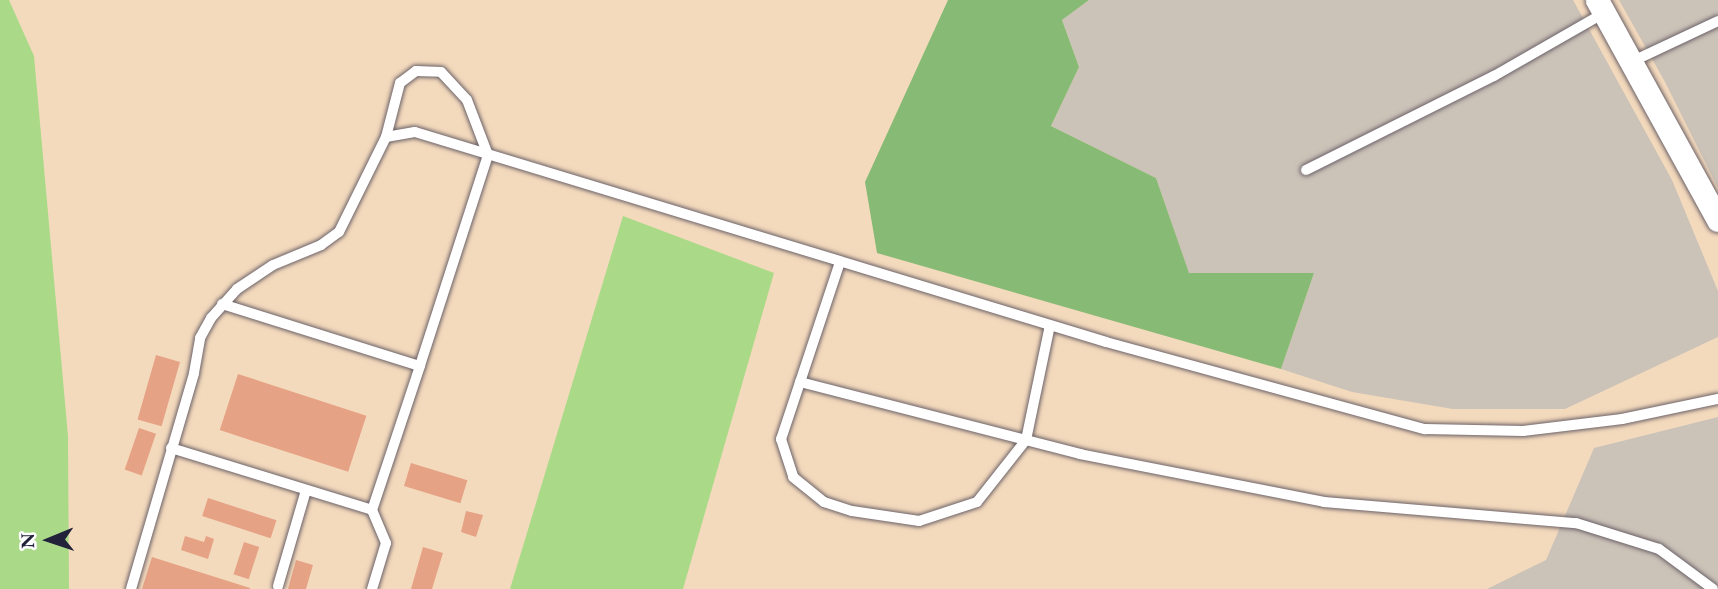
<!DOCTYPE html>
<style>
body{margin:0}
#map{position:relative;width:1718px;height:589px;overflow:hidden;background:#f4dabd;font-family:"EB Garamond",serif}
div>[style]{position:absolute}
.industrial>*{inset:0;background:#cbc2b8}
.green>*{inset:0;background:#aada88}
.forest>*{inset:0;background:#87ba74}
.building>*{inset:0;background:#e6a285;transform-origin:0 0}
.roads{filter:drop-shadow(0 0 2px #6c6268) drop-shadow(0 0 2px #6c6268)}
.service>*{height:10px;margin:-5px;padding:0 5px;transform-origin:5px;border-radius:5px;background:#fff}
.minor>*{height:23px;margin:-11.5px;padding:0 11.5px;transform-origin:11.5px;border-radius:11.5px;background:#fff}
span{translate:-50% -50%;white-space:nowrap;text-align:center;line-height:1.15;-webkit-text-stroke:6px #fff;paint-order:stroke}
.north{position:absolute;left:14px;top:505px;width:70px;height:70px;-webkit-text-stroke:5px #fff;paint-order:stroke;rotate:268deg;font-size:19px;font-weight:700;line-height:28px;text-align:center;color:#22223b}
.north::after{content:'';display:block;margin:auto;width:24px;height:32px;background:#22223b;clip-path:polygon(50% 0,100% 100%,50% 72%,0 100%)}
</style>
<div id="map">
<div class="industrial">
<div style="clip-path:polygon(1089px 0,1573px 0,1672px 180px,1718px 291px,1718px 337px,1565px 409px,1453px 409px,1352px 392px,1281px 369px,1314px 273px,1189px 274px,1156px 178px,1051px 126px,1079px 67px,1062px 20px)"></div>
<div style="clip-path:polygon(1619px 0,1718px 0,1718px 188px,1665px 82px)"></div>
<div style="clip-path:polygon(1718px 417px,1718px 589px,1487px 589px,1546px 560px,1594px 448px)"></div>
</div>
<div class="green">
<div style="clip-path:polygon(0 0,9px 0,34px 56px,68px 436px,69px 589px,0 589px)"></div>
<div style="clip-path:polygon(623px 216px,774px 273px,683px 589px,510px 589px)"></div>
</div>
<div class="forest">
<div style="clip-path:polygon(948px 0,1089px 0,1062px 20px,1079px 67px,1051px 126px,1156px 178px,1189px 273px,1314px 273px,1281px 369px,877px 253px,865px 182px)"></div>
</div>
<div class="building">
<div style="left:156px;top:355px;width:25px;height:67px;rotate:16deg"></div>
<div style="left:238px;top:374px;width:135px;height:59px;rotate:18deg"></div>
<div style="left:139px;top:428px;width:18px;height:44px;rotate:19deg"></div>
<div style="left:411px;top:463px;width:59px;height:24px;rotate:17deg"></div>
<div style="left:208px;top:498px;width:72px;height:19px;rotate:18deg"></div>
<div style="clip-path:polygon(466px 511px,483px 515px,476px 537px,461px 532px)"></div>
<div style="clip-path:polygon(185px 536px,204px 542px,206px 536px,214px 539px,208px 559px,181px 550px)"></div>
<div style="left:244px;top:542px;width:16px;height:34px;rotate:18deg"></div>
<div style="clip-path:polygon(423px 547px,443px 553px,432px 589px,411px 589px)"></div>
<div style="clip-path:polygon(152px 557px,250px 588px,250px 589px,142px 589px)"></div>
<div style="clip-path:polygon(296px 560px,313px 565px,306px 589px,288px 589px)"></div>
</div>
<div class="roads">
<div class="service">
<div style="left:1631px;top:62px;width:96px;rotate:-25.2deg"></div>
<div style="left:386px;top:137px;width:56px;rotate:-75.5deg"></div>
<div style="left:400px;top:83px;width:20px;rotate:-37deg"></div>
<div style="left:416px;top:71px;width:25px;rotate:2deg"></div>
<div style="left:441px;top:72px;width:38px;rotate:47deg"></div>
<div style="left:467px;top:100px;width:59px;rotate:69.1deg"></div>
<div style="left:488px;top:155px;width:222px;rotate:107.9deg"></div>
<div style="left:1306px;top:170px;width:210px;rotate:-26.6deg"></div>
<div style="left:1494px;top:76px;width:127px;rotate:-29.8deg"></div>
<div style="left:840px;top:262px;width:187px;rotate:108.4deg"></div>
<div style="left:781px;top:439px;width:40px;rotate:72deg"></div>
<div style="left:793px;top:477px;width:40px;rotate:39deg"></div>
<div style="left:824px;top:502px;width:29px;rotate:18deg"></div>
<div style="left:852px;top:511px;width:68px;rotate:8.5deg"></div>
<div style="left:919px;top:521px;width:61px;rotate:-18.1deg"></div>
<div style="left:977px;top:502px;width:79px;rotate:-51.7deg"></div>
<div style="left:1026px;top:440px;width:117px;rotate:-78.2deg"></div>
<div style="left:222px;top:304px;width:207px;rotate:17.4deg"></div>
<div style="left:420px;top:366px;width:152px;rotate:108.4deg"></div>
<div style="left:800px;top:382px;width:289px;rotate:14.4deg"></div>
<div style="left:1080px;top:454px;width:249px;rotate:11.1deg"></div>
<div style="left:1324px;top:502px;width:253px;rotate:4.8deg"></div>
<div style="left:1576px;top:523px;width:87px;rotate:17.4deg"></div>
<div style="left:1659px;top:549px;width:67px;rotate:36.5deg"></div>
<div style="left:171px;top:448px;width:210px;rotate:17.1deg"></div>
<div style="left:372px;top:510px;width:36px;rotate:67deg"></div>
<div style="left:386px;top:543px;width:48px;rotate:106.9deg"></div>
<div style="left:278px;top:586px;width:100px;rotate:-73.7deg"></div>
<div style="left:131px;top:589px;width:225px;rotate:-73.7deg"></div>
<div style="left:194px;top:373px;width:36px;rotate:-80deg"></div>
<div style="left:200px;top:338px;width:23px;rotate:-61deg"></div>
<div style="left:211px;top:318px;width:39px;rotate:-48deg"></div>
<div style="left:237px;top:289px;width:43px;rotate:-33.7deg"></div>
<div style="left:273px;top:265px;width:52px;rotate:-22.6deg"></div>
<div style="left:321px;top:245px;width:22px;rotate:-36deg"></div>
<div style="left:339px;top:232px;width:106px;rotate:-63.7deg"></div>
<div style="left:386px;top:137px;width:29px;rotate:-10deg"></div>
<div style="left:415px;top:132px;width:722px;rotate:16.9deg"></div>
<div style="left:1106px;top:342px;width:331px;rotate:15.3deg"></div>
<div style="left:1425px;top:429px;width:98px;rotate:1.2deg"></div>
<div style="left:1523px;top:431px;width:100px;rotate:-6.9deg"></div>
<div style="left:1622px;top:419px;width:98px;rotate:-11.8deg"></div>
</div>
<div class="minor">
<div style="left:1597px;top:0;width:251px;rotate:61.2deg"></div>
</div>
</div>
<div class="north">N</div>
</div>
